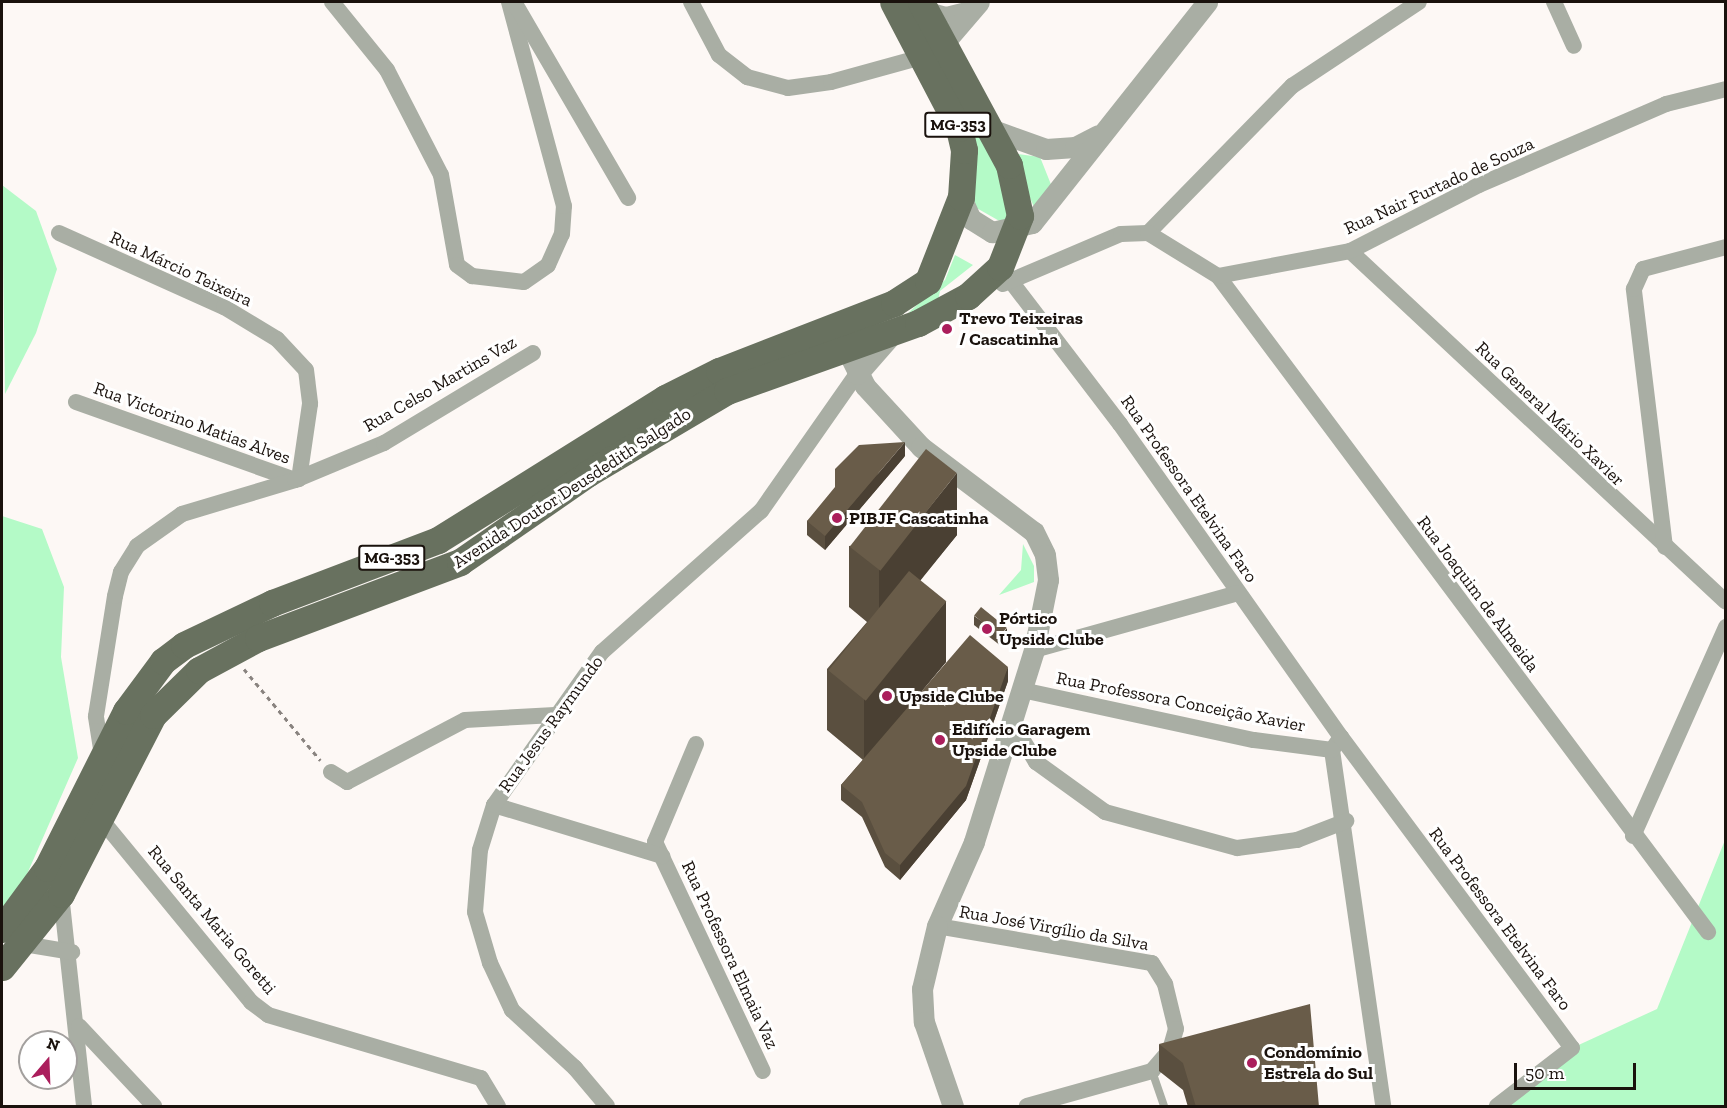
<!DOCTYPE html>
<meta charset="utf-8">
<style>
body{margin:0}
#map{position:relative;width:1727px;height:1108px;overflow:hidden;background:#fdf8f5;font-family:"Zilla Slab",serif}
div>[style]{position:absolute}
.green>*{inset:0;background:#b4fac7}
.path>*{height:3px;margin-top:-1.5px;transform-origin:0;background:repeating-linear-gradient(90deg,#89837f 0 4.5px,transparent 0 9px)}
.service>*{height:8px;margin:-4px;padding:0 4px;transform-origin:4px;border-radius:4px;background:#a9aea4}
.minor>*{height:16px;margin:-8px;padding:0 8px;transform-origin:8px;border-radius:8px;background:#a9aea4}
.tertiary>*{height:21px;margin:-10.5px;padding:0 10.5px;transform-origin:10.5px;border-radius:10.5px;background:#a9aea4}
.primary>*{height:27px;margin:-13.5px;padding:0 13.5px;transform-origin:13.5px;border-radius:13.5px;background:#68715f}
.wall>*{inset:0;background:#5a4f3f}
.shaded-wall>*{inset:0;background:#4a4033}
.building>*{inset:0;background:#695c49;transform-origin:0 0}
.dots>*{width:16px;height:16px;translate:-50% -50%;box-sizing:border-box;border:3px solid #fff;border-radius:50%}
span{translate:-50% -50%;white-space:nowrap;text-align:center;line-height:1.15;-webkit-text-stroke:6px #fff;paint-order:stroke}
.shield-label span{padding:2px 4px;background:#fff;border:2px solid;border-radius:4px;-webkit-text-stroke-width:0}
.shield-label{font-size:16px;color:#1a120d;font-weight:700}
.street-label{font-size:18px;color:#1a120d}
.poi-label{font-size:18px;color:#1a120d;font-weight:700}
.left{translate:0 -50%;text-align:left}
.frame{position:absolute;inset:0;border:3px solid #1a120d;pointer-events:none}
.north{position:absolute;left:18px;top:1030px;width:60px;height:60px;box-sizing:border-box;background:#fff;border:2px solid #a3a09e;border-radius:50%;rotate:19deg;font-size:16px;font-weight:700;line-height:24px;text-align:center;color:#1a120d}
.north::after{content:'';display:block;margin:auto;width:21px;height:27px;background:#ab1e5c;clip-path:polygon(50% 0,100% 100%,50% 72%,0 100%)}
.scale{position:absolute;left:1514px;top:1063px;width:122px;height:27px;box-sizing:border-box;border:3px solid #1a120d;border-top:0;padding-left:8px;font-size:18px;line-height:21px;white-space:nowrap;color:#1a120d;-webkit-text-stroke:4px #fff;paint-order:stroke}
</style>
<div id="map">
<div class="green">
<div style="clip-path:polygon(954px 82px,1006px 185px,1011px 207px,1003px 223px,973px 206px)"></div>
<div style="clip-path:polygon(1010px 153px,1040px 157px,1052px 187px,1034px 207px)"></div>
<div style="clip-path:polygon(2px 185px,36px 211px,57px 269px,36px 333px,5px 394px)"></div>
<div style="clip-path:polygon(955px 255px,973px 265px,940px 291px,938px 301px,908px 313px,945px 280px)"></div>
<div style="clip-path:polygon(2px 516px,42px 529px,64px 587px,61px 657px,78px 758px,24px 881px,2px 908px)"></div>
<div style="clip-path:polygon(1023px 544px,1034px 566px,1034px 582px,999px 595px,1021px 570px)"></div>
<div style="clip-path:polygon(1725px 840px,1725px 1106px,1487px 1106px,1572px 1048px,1657px 1009px)"></div>
</div>
<div class="path">
<div style="left:244px;top:669px;width:119px;rotate:50.1deg"></div>
</div>
<div class="service">
<div style="left:1152px;top:1071px;width:37px;rotate:71deg"></div>
</div>
<div class="minor">
<div style="left:332px;top:2px;width:87px;rotate:51deg"></div>
<div style="left:387px;top:70px;width:118px;rotate:62.8deg"></div>
<div style="left:441px;top:175px;width:91px;rotate:79.9deg"></div>
<div style="left:457px;top:265px;width:19px;rotate:36deg"></div>
<div style="left:472px;top:276px;width:52px;rotate:6.6deg"></div>
<div style="left:524px;top:282px;width:29px;rotate:-35deg"></div>
<div style="left:548px;top:265px;width:34px;rotate:-66deg"></div>
<div style="left:562px;top:234px;width:28px;rotate:-86deg"></div>
<div style="left:564px;top:206px;width:211px;rotate:-105.1deg"></div>
<div style="left:691px;top:2px;width:60px;rotate:62.2deg"></div>
<div style="left:719px;top:55px;width:36px;rotate:38deg"></div>
<div style="left:747px;top:77px;width:42px;rotate:15deg"></div>
<div style="left:788px;top:88px;width:43px;rotate:-7.9deg"></div>
<div style="left:831px;top:82px;width:94px;rotate:-15.4deg"></div>
<div style="left:1554px;top:2px;width:48px;rotate:65.6deg"></div>
<div style="left:517px;top:7px;width:221px;rotate:59.8deg"></div>
<div style="left:924px;top:9px;width:23px;rotate:15deg"></div>
<div style="left:946px;top:15px;width:29px;rotate:-14deg"></div>
<div style="left:59px;top:233px;width:181px;rotate:24.2deg"></div>
<div style="left:224px;top:307px;width:62px;rotate:31.1deg"></div>
<div style="left:277px;top:339px;width:42px;rotate:46.9deg"></div>
<div style="left:306px;top:370px;width:34px;rotate:83deg"></div>
<div style="left:310px;top:404px;width:76px;rotate:98.3deg"></div>
<div style="left:1148px;top:233px;width:206px;rotate:-45.6deg"></div>
<div style="left:1292px;top:86px;width:152px;rotate:-33.5deg"></div>
<div style="left:1350px;top:251px;width:514px;rotate:43.03deg"></div>
<div style="left:1000px;top:267px;width:198px;rotate:52.6deg"></div>
<div style="left:1120px;top:424px;width:383px;rotate:54.8deg"></div>
<div style="left:1341px;top:737px;width:16px;rotate:125deg"></div>
<div style="left:1332px;top:750px;width:360px;rotate:81.8deg"></div>
<div style="left:1218px;top:276px;width:819px;rotate:53.24deg"></div>
<div style="left:1003px;top:284px;width:128px;rotate:-23deg"></div>
<div style="left:1121px;top:234px;width:27px;rotate:-2deg"></div>
<div style="left:1148px;top:233px;width:82px;rotate:31.6deg"></div>
<div style="left:1218px;top:276px;width:134px;rotate:-10.7deg"></div>
<div style="left:1350px;top:251px;width:145px;rotate:-27.1deg"></div>
<div style="left:1479px;top:185px;width:204px;rotate:-23.4deg"></div>
<div style="left:1666px;top:104px;width:62px;rotate:-14deg"></div>
<div style="left:76px;top:402px;width:232px;rotate:19.6deg"></div>
<div style="left:1665px;top:547px;width:260px;rotate:-96.9deg"></div>
<div style="left:1634px;top:289px;width:22px;rotate:-66deg"></div>
<div style="left:1643px;top:269px;width:86px;rotate:-14.8deg"></div>
<div style="left:1034px;top:650px;width:212px;rotate:-15.6deg"></div>
<div style="left:1022px;top:690px;width:237px;rotate:12.2deg"></div>
<div style="left:1254px;top:740px;width:79px;rotate:7.3deg"></div>
<div style="left:1012px;top:722px;width:47px;rotate:59deg"></div>
<div style="left:1036px;top:762px;width:85px;rotate:35.9deg"></div>
<div style="left:1105px;top:812px;width:137px;rotate:15.3deg"></div>
<div style="left:1237px;top:848px;width:61px;rotate:-7.6deg"></div>
<div style="left:1297px;top:840px;width:53px;rotate:-21.2deg"></div>
<div style="left:1341px;top:737px;width:387px;rotate:53.4deg"></div>
<div style="left:1572px;top:1048px;width:95px;rotate:142.3deg"></div>
<div style="left:696px;top:744px;width:106px;rotate:112.7deg"></div>
<div style="left:655px;top:842px;width:253px;rotate:64.8deg"></div>
<div style="left:102px;top:755px;width:39px;rotate:-99deg"></div>
<div style="left:96px;top:716px;width:121px;rotate:-81deg"></div>
<div style="left:115px;top:596px;width:25px;rotate:-76deg"></div>
<div style="left:121px;top:572px;width:31px;rotate:-58deg"></div>
<div style="left:137px;top:546px;width:55px;rotate:-35.4deg"></div>
<div style="left:182px;top:514px;width:118px;rotate:-16.7deg"></div>
<div style="left:295px;top:480px;width:96px;rotate:-22.6deg"></div>
<div style="left:384px;top:443px;width:174px;rotate:-31.1deg"></div>
<div style="left:331px;top:772px;width:19px;rotate:32deg"></div>
<div style="left:347px;top:782px;width:133px;rotate:-27.7deg"></div>
<div style="left:465px;top:720px;width:90px;rotate:-3.2deg"></div>
<div style="left:494px;top:805px;width:176px;rotate:16.9deg"></div>
<div style="left:100px;top:818px;width:238px;rotate:50.6deg"></div>
<div style="left:251px;top:1002px;width:21px;rotate:37deg"></div>
<div style="left:268px;top:1015px;width:222px;rotate:16.5deg"></div>
<div style="left:481px;top:1078px;width:33px;rotate:59deg"></div>
<div style="left:1633px;top:836px;width:229px;rotate:-66deg"></div>
<div style="left:61px;top:894px;width:213px;rotate:83.8deg"></div>
<div style="left:937px;top:926px;width:218px;rotate:9.8deg"></div>
<div style="left:1152px;top:963px;width:25px;rotate:58deg"></div>
<div style="left:1165px;top:984px;width:46px;rotate:76.3deg"></div>
<div style="left:1176px;top:1029px;width:22px;rotate:106deg"></div>
<div style="left:1170px;top:1050px;width:28px;rotate:131deg"></div>
<div style="left:1152px;top:1071px;width:130px;rotate:164.4deg"></div>
<div style="left:24px;top:944px;width:49px;rotate:9.5deg"></div>
<div style="left:79px;top:1026px;width:110px;rotate:46.8deg"></div>
<div style="left:607px;top:1106px;width:50px;rotate:-130.1deg"></div>
<div style="left:575px;top:1068px;width:86px;rotate:-137.4deg"></div>
<div style="left:512px;top:1010px;width:52px;rotate:-115.1deg"></div>
<div style="left:490px;top:963px;width:53px;rotate:-106.4deg"></div>
<div style="left:475px;top:912px;width:62px;rotate:-85.4deg"></div>
<div style="left:480px;top:850px;width:47px;rotate:-72.7deg"></div>
<div style="left:494px;top:805px;width:187px;rotate:-54.8deg"></div>
<div style="left:602px;top:652px;width:213px;rotate:-41.6deg"></div>
<div style="left:761px;top:511px;width:167px;rotate:-55deg"></div>
</div>
<div class="tertiary">
<div style="left:943px;top:44px;width:55px;rotate:-49.4deg"></div>
<div style="left:990px;top:129px;width:59px;rotate:19.7deg"></div>
<div style="left:1046px;top:149px;width:29px;rotate:-4deg"></div>
<div style="left:1075px;top:147px;width:25px;rotate:-27deg"></div>
<div style="left:961px;top:197px;width:24px;rotate:66deg"></div>
<div style="left:971px;top:219px;width:25px;rotate:32deg"></div>
<div style="left:992px;top:232px;width:41px;rotate:-12.7deg"></div>
<div style="left:1032px;top:223px;width:282px;rotate:-51.6deg"></div>
<div style="left:847px;top:350px;width:40px;rotate:63.4deg"></div>
<div style="left:865px;top:386px;width:83px;rotate:47.4deg"></div>
<div style="left:921px;top:447px;width:141px;rotate:37deg"></div>
<div style="left:1034px;top:532px;width:25px;rotate:64deg"></div>
<div style="left:1045px;top:555px;width:25px;rotate:83deg"></div>
<div style="left:1048px;top:580px;width:71px;rotate:101.3deg"></div>
<div style="left:1034px;top:650px;width:201px;rotate:107.4deg"></div>
<div style="left:974px;top:842px;width:92px;rotate:113.8deg"></div>
<div style="left:937px;top:926px;width:65px;rotate:103.4deg"></div>
<div style="left:922px;top:989px;width:33px;rotate:87deg"></div>
<div style="left:924px;top:1022px;width:89px;rotate:71deg"></div>
<div style="left:857px;top:374px;width:55px;rotate:-48.7deg"></div>
</div>
<div class="primary">
<div style="left:2px;top:929px;width:76px;rotate:-53.6deg"></div>
<div style="left:47px;top:868px;width:176px;rotate:-63.3deg"></div>
<div style="left:126px;top:711px;width:62px;rotate:-53.5deg"></div>
<div style="left:163px;top:661px;width:26px;rotate:-37deg"></div>
<div style="left:184px;top:645px;width:98px;rotate:-25.5deg"></div>
<div style="left:272px;top:603px;width:178px;rotate:-20.8deg"></div>
<div style="left:438px;top:540px;width:268px;rotate:-32deg"></div>
<div style="left:665px;top:398px;width:60px;rotate:-26.6deg"></div>
<div style="left:719px;top:371px;width:188px;rotate:-21.2deg"></div>
<div style="left:894px;top:303px;width:40px;rotate:-32.9deg"></div>
<div style="left:928px;top:281px;width:90px;rotate:-68.6deg"></div>
<div style="left:961px;top:197px;width:47px;rotate:-86.3deg"></div>
<div style="left:964px;top:150px;width:23px;rotate:-103deg"></div>
<div style="left:959px;top:128px;width:142px;rotate:-117.6deg"></div>
<div style="left:2px;top:967px;width:94px;rotate:-51.1deg"></div>
<div style="left:61px;top:894px;width:201px;rotate:-62.8deg"></div>
<div style="left:153px;top:715px;width:64px;rotate:-44.4deg"></div>
<div style="left:199px;top:670px;width:67px;rotate:-28.5deg"></div>
<div style="left:258px;top:638px;width:216px;rotate:-20.6deg"></div>
<div style="left:460px;top:562px;width:155px;rotate:-34.7deg"></div>
<div style="left:587px;top:474px;width:163px;rotate:-30.7deg"></div>
<div style="left:727px;top:391px;width:203px;rotate:-19.6deg"></div>
<div style="left:918px;top:323px;width:57px;rotate:-28.4deg"></div>
<div style="left:968px;top:296px;width:43px;rotate:-42.2deg"></div>
<div style="left:1000px;top:267px;width:55px;rotate:-68.6deg"></div>
<div style="left:1020px;top:216px;width:52px;rotate:-102.2deg"></div>
<div style="left:1009px;top:165px;width:185px;rotate:-118.4deg"></div>
</div>
<div class="wall">
<div style="clip-path:polygon(905px 456px,825px 550px,807px 535px,807px 521px)"></div>
<div style="clip-path:polygon(957px 535px,920px 580px,946px 662px,913px 701px,1008px 681px,966px 800px,900px 880px,885px 867px,862px 817px,841px 800px,841px 785px,863px 760px,827px 730px,827px 669px,867px 622px,849px 607px,849px 546px)"></div>
<div style="clip-path:polygon(974px 616px,1007px 638px,1001px 646px,974px 625px)"></div>
<div style="clip-path:polygon(1159px 1044px,1319px 1107px,1188px 1107px,1183px 1090px,1159px 1071px)"></div>
</div>
<div class="shaded-wall">
<div style="clip-path:polygon(905px 442px,905px 456px,825px 550px,825px 536px)"></div>
<div style="clip-path:polygon(957px 473px,957px 535px,879px 632px,879px 570px)"></div>
<div style="clip-path:polygon(946px 601px,946px 662px,864px 761px,864px 699px)"></div>
<div style="clip-path:polygon(1007px 628px,1007px 638px,1001px 646px,1001px 636px)"></div>
<div style="clip-path:polygon(1008px 667px,1008px 681px,966px 800px,900px 880px,900px 865px)"></div>
</div>
<div class="building">
<div style="clip-path:polygon(905px 442px,825px 536px,807px 521px,835px 487px,835px 469px,859px 445px)"></div>
<div style="left:926px;top:449px;width:39px;height:124px;rotate:38deg"></div>
<div style="left:909px;top:571px;width:48px;height:128px;rotate:39deg"></div>
<div style="left:981px;top:607px;width:33px;height:11px;rotate:39deg"></div>
<div style="clip-path:polygon(970px 635px,1008px 667px,966px 786px,900px 865px,885px 853px,862px 802px,841px 785px)"></div>
<div style="clip-path:polygon(1310px 1004px,1319px 1107px,1196px 1107px,1183px 1063px,1159px 1044px)"></div>
</div>
<div class="dots">
<div style="left:947px;top:329px;background:#ab1e5c"></div>
<div style="left:837px;top:518px;background:#ab1e5c"></div>
<div style="left:987px;top:629px;background:#ab1e5c"></div>
<div style="left:887px;top:696px;background:#ab1e5c"></div>
<div style="left:940px;top:740px;background:#ab1e5c"></div>
<div style="left:1252px;top:1063px;background:#ab1e5c"></div>
</div>
<div class="shield-label">
<span style="left:958px;top:125px">MG-353</span>
<span style="left:392px;top:558px">MG-353</span>
</div>
<div class="street-label">
<span style="left:1439px;top:186px;rotate:-25deg">Rua Nair Furtado de Souza</span>
<span style="left:181px;top:269px;rotate:25deg">Rua Márcio Teixeira</span>
<span style="left:440px;top:384px;rotate:-30deg">Rua Celso Martins Vaz</span>
<span style="left:1550px;top:414px;rotate:44deg">Rua General Mário Xavier</span>
<span style="left:192px;top:423px;rotate:20deg">Rua Victorino Matias Alves</span>
<span style="left:572px;top:488px;rotate:-33deg">Avenida Doutor Deusdedith Salgado</span>
<span style="left:1189px;top:489px;rotate:55deg">Rua Professora Etelvina Faro</span>
<span style="left:1478px;top:594px;rotate:53deg">Rua Joaquim de Almeida</span>
<span style="left:1181px;top:702px;rotate:11deg">Rua Professora Conceição Xavier</span>
<span style="left:551px;top:724px;rotate:-54deg">Rua Jesus Raymundo</span>
<span style="left:1500px;top:919px;rotate:53deg">Rua Professora Etelvina Faro</span>
<span style="left:212px;top:920px;rotate:50deg">Rua Santa Maria Goretti</span>
<span style="left:1054px;top:928px;rotate:10deg">Rua José Virgílio da Silva</span>
<span style="left:730px;top:955px;rotate:65deg">Rua Professora Elmaia Vaz</span>
</div>
<div class="poi-label">
<span class="left" style="left:959px;top:329px">Trevo Teixeiras<br>/ Cascatinha</span>
<span class="left" style="left:849px;top:518px">PIBJF Cascatinha</span>
<span class="left" style="left:999px;top:629px">Pórtico<br>Upside Clube</span>
<span class="left" style="left:899px;top:696px">Upside Clube</span>
<span class="left" style="left:952px;top:740px">Edifício Garagem<br>Upside Clube</span>
<span class="left" style="left:1264px;top:1063px">Condomínio<br>Estrela do Sul</span>
</div>
<div class="frame"></div>
<div class="north">N</div>
<div class="scale">50 m</div>
</div>
